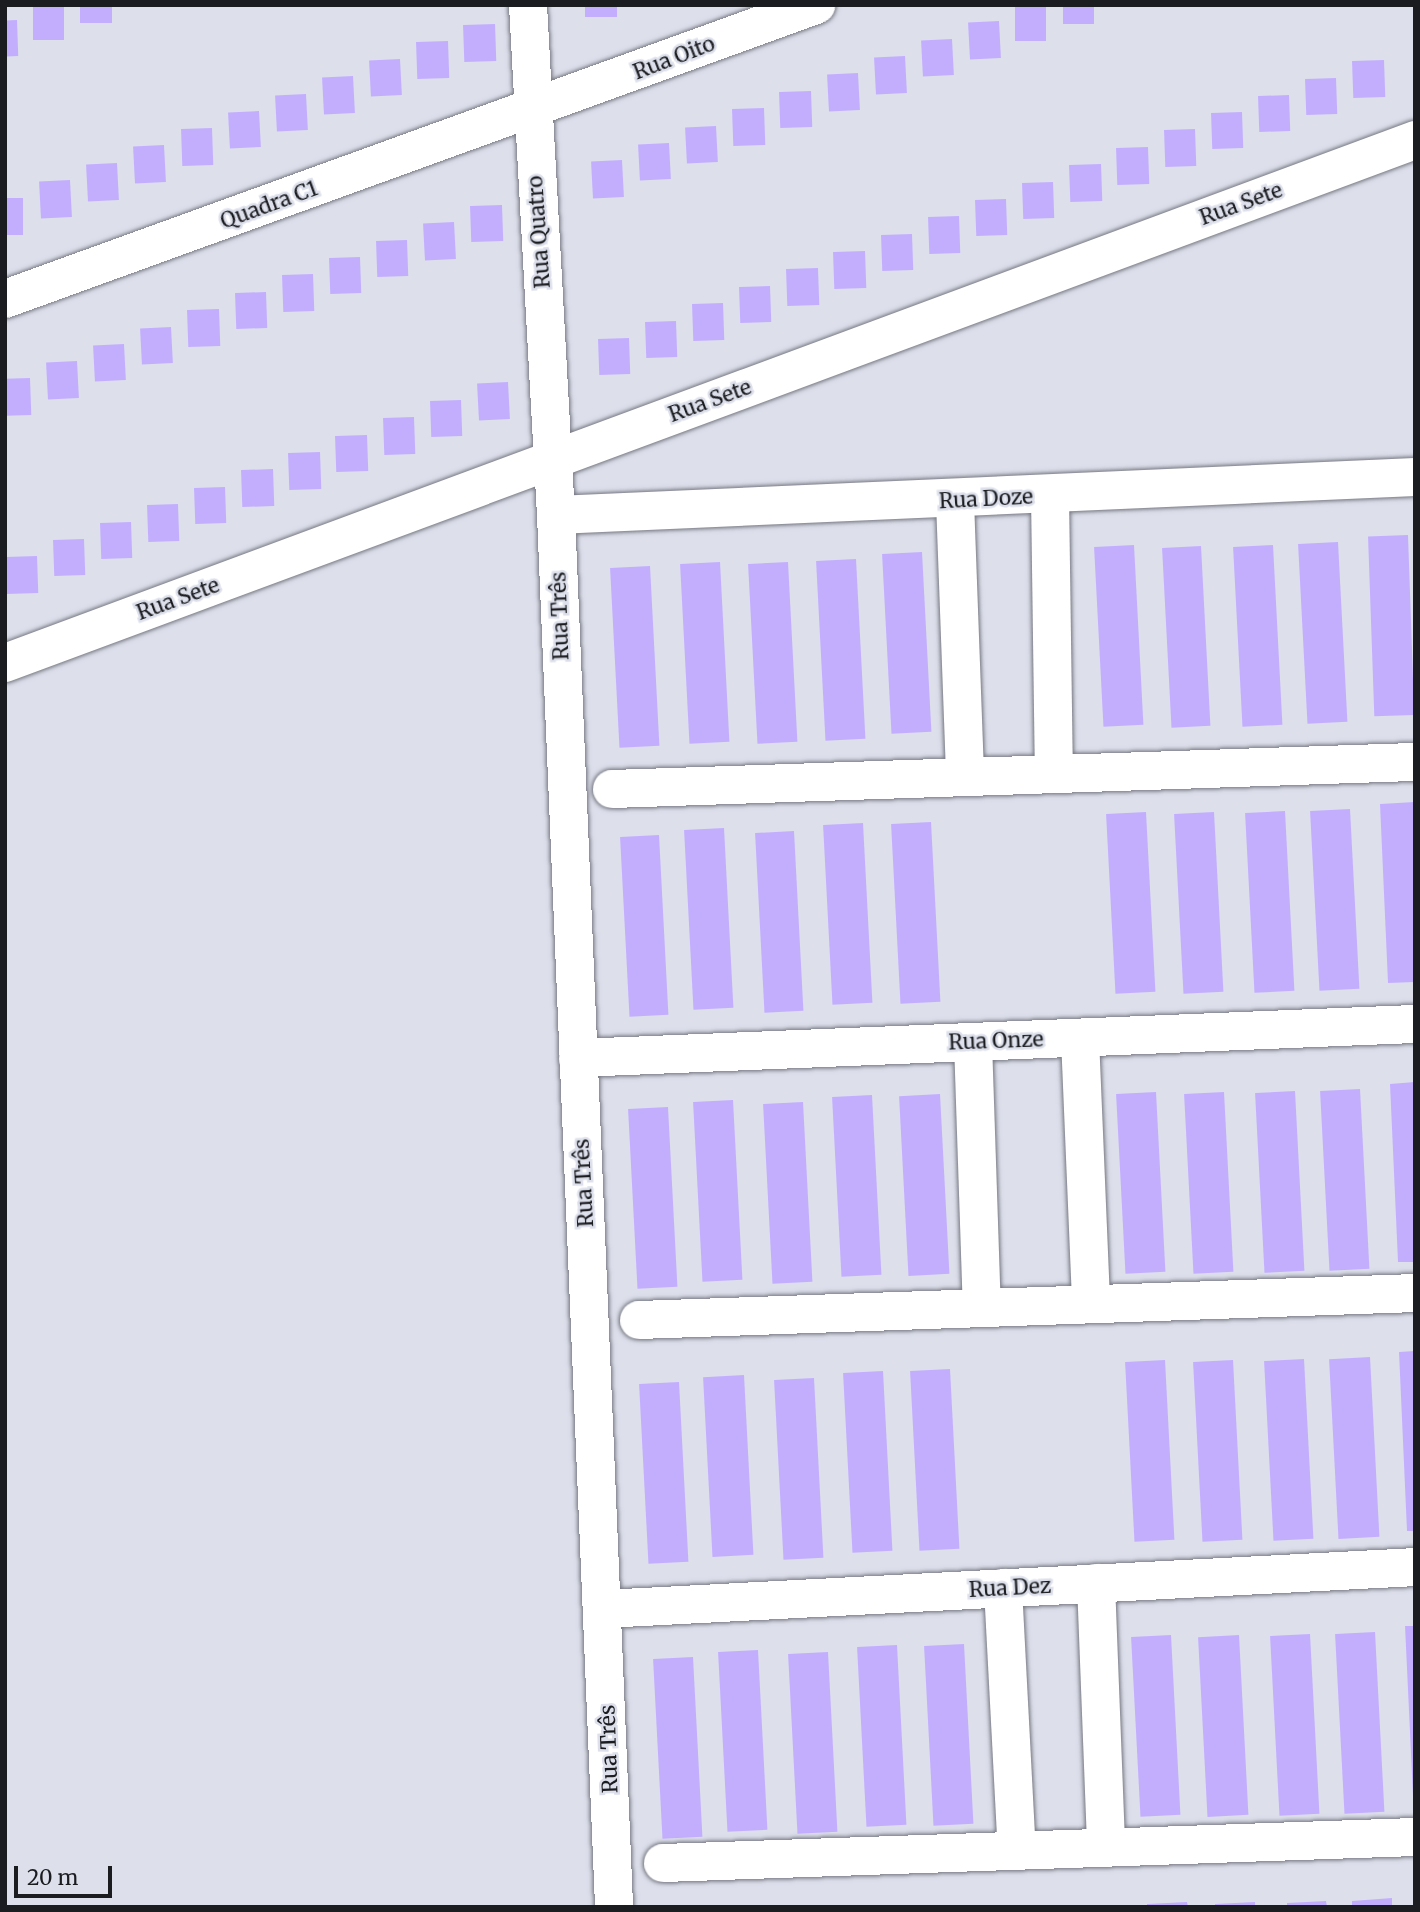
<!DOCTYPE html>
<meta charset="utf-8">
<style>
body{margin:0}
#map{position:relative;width:1420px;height:1912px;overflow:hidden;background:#dde0eb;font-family:Merriweather,serif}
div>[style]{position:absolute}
.building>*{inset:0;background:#c3aefe;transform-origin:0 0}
.roads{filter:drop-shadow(0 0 2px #767882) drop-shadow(0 0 2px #767882)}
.minor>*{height:38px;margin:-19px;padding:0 19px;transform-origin:19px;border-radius:19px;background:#fff}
span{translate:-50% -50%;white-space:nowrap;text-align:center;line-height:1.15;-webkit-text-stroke:5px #dde0eb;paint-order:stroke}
.street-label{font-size:21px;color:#1b1c20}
.frame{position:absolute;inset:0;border:7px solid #1b1c20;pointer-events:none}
.scale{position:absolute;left:14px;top:1866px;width:98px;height:32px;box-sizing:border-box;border:4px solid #1b1c20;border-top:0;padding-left:9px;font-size:21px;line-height:24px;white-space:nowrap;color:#1b1c20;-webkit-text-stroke:5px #dde0eb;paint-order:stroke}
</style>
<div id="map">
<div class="building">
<div style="left:33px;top:5px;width:31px;height:35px"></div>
<div style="left:80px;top:5px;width:32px;height:18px"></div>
<div style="left:585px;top:5px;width:32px;height:12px"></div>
<div style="left:1015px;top:5px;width:31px;height:36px"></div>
<div style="left:1063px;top:5px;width:31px;height:19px"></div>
<div style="left:17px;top:20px;width:36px;height:12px;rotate:88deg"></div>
<div style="left:999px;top:21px;width:37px;height:31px;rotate:87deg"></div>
<div style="left:495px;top:24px;width:37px;height:32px;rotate:88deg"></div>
<div style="left:952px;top:39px;width:36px;height:31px;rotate:87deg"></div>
<div style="left:448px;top:41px;width:37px;height:32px;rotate:88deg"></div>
<div style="left:905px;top:56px;width:37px;height:31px;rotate:87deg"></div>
<div style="left:400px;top:59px;width:36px;height:31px;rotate:87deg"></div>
<div style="left:1384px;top:60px;width:37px;height:32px;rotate:88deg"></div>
<div style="left:858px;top:73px;width:37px;height:31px;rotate:87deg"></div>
<div style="left:353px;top:76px;width:37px;height:31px;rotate:87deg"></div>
<div style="left:1336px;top:78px;width:36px;height:31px;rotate:88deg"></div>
<div style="left:811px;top:91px;width:36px;height:32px;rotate:88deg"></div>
<div style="left:306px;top:94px;width:36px;height:31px;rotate:87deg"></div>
<div style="left:1289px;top:95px;width:36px;height:31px;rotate:88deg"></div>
<div style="left:764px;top:108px;width:37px;height:32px;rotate:88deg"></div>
<div style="left:259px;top:111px;width:36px;height:31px;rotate:87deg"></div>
<div style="left:1242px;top:112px;width:36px;height:31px;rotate:88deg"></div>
<div style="left:716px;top:126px;width:36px;height:31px;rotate:87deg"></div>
<div style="left:212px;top:128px;width:37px;height:31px;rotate:88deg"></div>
<div style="left:1195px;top:129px;width:37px;height:31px;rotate:88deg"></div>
<div style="left:669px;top:143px;width:36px;height:31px;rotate:87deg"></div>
<div style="left:164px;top:145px;width:37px;height:31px;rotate:87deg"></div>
<div style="left:1148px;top:147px;width:37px;height:32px;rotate:88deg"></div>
<div style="left:622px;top:160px;width:37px;height:31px;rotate:87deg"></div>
<div style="left:117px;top:163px;width:37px;height:31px;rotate:87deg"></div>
<div style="left:1101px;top:164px;width:37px;height:32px;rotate:88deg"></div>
<div style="left:70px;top:180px;width:37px;height:31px;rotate:87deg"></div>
<div style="left:1053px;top:182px;width:36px;height:31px;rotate:88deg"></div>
<div style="left:5px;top:198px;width:18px;height:37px"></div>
<div style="left:1006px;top:199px;width:36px;height:31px;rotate:88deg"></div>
<div style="left:502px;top:205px;width:36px;height:32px;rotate:88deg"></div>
<div style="left:959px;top:216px;width:37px;height:31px;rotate:88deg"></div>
<div style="left:454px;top:222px;width:37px;height:31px;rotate:87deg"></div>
<div style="left:912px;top:234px;width:36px;height:31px;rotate:88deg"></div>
<div style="left:407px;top:240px;width:36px;height:31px;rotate:88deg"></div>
<div style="left:865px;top:251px;width:37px;height:32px;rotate:88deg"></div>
<div style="left:360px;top:257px;width:36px;height:31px;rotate:88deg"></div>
<div style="left:818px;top:268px;width:37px;height:32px;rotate:88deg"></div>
<div style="left:313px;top:274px;width:37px;height:31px;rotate:88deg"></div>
<div style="left:770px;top:286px;width:36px;height:31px;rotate:88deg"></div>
<div style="left:266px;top:292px;width:36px;height:31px;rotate:88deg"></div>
<div style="left:723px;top:303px;width:37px;height:31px;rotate:88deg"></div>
<div style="left:219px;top:309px;width:37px;height:32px;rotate:88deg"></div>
<div style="left:676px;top:321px;width:36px;height:31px;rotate:88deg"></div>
<div style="left:171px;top:327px;width:36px;height:31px;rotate:87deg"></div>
<div style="left:629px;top:338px;width:36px;height:31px;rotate:88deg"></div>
<div style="left:124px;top:344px;width:36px;height:31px;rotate:87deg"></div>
<div style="left:77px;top:361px;width:37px;height:31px;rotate:87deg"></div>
<div style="left:30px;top:378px;width:37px;height:25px;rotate:88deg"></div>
<div style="left:508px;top:382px;width:37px;height:31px;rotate:87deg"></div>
<div style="left:461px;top:400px;width:36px;height:31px;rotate:88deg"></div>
<div style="left:414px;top:417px;width:37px;height:31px;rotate:88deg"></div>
<div style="left:367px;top:435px;width:36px;height:32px;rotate:88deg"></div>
<div style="left:320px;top:452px;width:37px;height:32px;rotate:88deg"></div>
<div style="left:273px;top:469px;width:37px;height:32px;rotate:88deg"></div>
<div style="left:225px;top:487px;width:36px;height:31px;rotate:88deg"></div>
<div style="left:178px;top:504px;width:37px;height:31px;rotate:88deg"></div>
<div style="left:131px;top:522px;width:36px;height:31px;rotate:88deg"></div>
<div style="left:1408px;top:535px;width:180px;height:40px;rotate:88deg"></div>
<div style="left:84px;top:539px;width:36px;height:31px;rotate:88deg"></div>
<div style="left:1338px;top:542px;width:180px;height:40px;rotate:87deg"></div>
<div style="left:1134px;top:545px;width:180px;height:40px;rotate:87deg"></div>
<div style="left:1273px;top:545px;width:180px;height:40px;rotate:87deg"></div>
<div style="left:1201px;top:546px;width:180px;height:39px;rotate:87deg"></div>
<div style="left:922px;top:552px;width:180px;height:40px;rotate:87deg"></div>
<div style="left:37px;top:556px;width:37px;height:32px;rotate:88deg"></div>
<div style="left:856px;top:559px;width:180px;height:40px;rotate:87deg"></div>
<div style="left:720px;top:562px;width:180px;height:40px;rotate:87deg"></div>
<div style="left:788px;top:562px;width:180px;height:40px;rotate:87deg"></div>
<div style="left:650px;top:566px;width:180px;height:40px;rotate:87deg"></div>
<div style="clip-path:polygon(1415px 802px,1415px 982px,1388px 983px,1380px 804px)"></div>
<div style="left:1350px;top:809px;width:180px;height:40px;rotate:87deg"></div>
<div style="left:1285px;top:811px;width:180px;height:40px;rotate:87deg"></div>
<div style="left:1146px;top:812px;width:180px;height:40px;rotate:87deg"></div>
<div style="left:1214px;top:812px;width:180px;height:40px;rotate:87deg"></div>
<div style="left:931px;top:822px;width:180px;height:40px;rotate:87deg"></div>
<div style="left:863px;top:823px;width:180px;height:40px;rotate:87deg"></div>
<div style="left:724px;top:828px;width:180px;height:40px;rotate:87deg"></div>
<div style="left:794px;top:831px;width:180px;height:39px;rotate:87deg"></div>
<div style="left:659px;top:835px;width:180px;height:39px;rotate:87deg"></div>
<div style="clip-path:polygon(1415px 1082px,1415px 1262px,1398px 1262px,1390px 1084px)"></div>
<div style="left:1360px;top:1089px;width:180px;height:40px;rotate:87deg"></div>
<div style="left:1295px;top:1091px;width:180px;height:40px;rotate:87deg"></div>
<div style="left:1156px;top:1092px;width:180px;height:40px;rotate:87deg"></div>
<div style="left:1224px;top:1092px;width:180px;height:40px;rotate:87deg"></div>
<div style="left:940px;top:1094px;width:180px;height:41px;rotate:87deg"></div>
<div style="left:872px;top:1095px;width:180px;height:40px;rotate:87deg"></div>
<div style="left:733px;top:1100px;width:180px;height:40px;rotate:87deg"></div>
<div style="left:803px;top:1102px;width:180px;height:40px;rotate:87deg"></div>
<div style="left:668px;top:1107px;width:180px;height:40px;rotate:87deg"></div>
<div style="clip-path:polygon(1415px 1351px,1415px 1531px,1407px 1531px,1399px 1352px)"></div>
<div style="left:1370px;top:1357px;width:180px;height:41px;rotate:87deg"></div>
<div style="left:1304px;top:1359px;width:180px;height:40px;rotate:87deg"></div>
<div style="left:1165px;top:1360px;width:180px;height:40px;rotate:87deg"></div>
<div style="left:1233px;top:1360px;width:180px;height:40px;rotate:87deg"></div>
<div style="left:950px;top:1369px;width:180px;height:40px;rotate:87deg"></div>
<div style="left:883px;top:1371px;width:180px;height:40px;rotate:87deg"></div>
<div style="left:744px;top:1375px;width:180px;height:41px;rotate:87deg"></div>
<div style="left:814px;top:1378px;width:180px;height:40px;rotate:87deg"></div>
<div style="left:679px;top:1382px;width:180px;height:40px;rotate:87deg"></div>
<div style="clip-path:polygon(1405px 1626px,1415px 1626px,1415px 1796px,1413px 1796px)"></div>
<div style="left:1375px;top:1632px;width:180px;height:40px;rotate:87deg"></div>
<div style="left:1310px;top:1634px;width:180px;height:40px;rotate:87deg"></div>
<div style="left:1171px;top:1635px;width:180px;height:40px;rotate:87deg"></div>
<div style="left:1239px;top:1635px;width:180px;height:41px;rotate:87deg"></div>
<div style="left:964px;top:1644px;width:180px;height:40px;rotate:87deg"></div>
<div style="left:897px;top:1645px;width:180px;height:40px;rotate:87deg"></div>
<div style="left:758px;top:1650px;width:180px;height:40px;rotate:87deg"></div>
<div style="left:828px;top:1652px;width:180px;height:40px;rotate:87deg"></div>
<div style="left:693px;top:1657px;width:180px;height:40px;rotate:87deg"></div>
<div style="clip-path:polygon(1392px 1898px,1392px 1907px,1352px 1907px,1352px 1901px)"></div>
<div style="clip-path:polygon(1326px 1901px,1327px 1907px,1287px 1907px,1287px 1903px)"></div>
<div style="clip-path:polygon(1187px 1902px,1188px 1907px,1147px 1907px,1147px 1904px)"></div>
<div style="clip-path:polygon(1255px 1902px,1255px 1907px,1215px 1907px,1215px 1904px)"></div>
</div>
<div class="roads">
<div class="minor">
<div style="left:528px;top:5px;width:511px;rotate:86.86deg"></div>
<div style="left:556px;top:515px;width:1393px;rotate:87.61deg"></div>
<div style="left:5px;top:299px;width:863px;rotate:-19.93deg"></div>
<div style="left:1050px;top:495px;width:279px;rotate:89.2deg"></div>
<div style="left:955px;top:501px;width:276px;rotate:87.9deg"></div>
<div style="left:556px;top:515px;width:860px;rotate:-2.53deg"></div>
<div style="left:5px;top:663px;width:1504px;rotate:-20.35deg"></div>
<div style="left:612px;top:789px;width:803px;rotate:-1.93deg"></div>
<div style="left:1080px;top:1038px;width:266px;rotate:87.6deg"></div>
<div style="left:973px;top:1042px;width:266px;rotate:88.1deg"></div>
<div style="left:578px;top:1058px;width:838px;rotate:-2.33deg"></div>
<div style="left:639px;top:1320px;width:776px;rotate:-1.99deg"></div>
<div style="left:1096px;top:1583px;width:264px;rotate:87.8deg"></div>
<div style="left:1003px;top:1588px;width:263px;rotate:87deg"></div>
<div style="left:604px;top:1609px;width:812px;rotate:-2.96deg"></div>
<div style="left:663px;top:1863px;width:752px;rotate:-1.98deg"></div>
</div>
</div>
<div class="street-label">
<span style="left:674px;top:58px;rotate:-21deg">Rua Oito</span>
<span style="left:1241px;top:204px;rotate:-20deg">Rua Sete</span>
<span style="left:269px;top:205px;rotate:-20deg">Quadra C1</span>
<span style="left:539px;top:232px;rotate:-94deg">Rua Quatro</span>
<span style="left:710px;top:401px;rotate:-20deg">Rua Sete</span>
<span style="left:986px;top:499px;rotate:-3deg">Rua Doze</span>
<span style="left:178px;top:599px;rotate:-20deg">Rua Sete</span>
<span style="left:560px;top:616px;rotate:-92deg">Rua Três</span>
<span style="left:996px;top:1041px;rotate:-2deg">Rua Onze</span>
<span style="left:584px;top:1183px;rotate:-93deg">Rua Três</span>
<span style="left:1010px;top:1588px;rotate:-3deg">Rua Dez</span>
<span style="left:609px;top:1749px;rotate:-92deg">Rua Três</span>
</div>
<div class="frame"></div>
<div class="scale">20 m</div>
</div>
